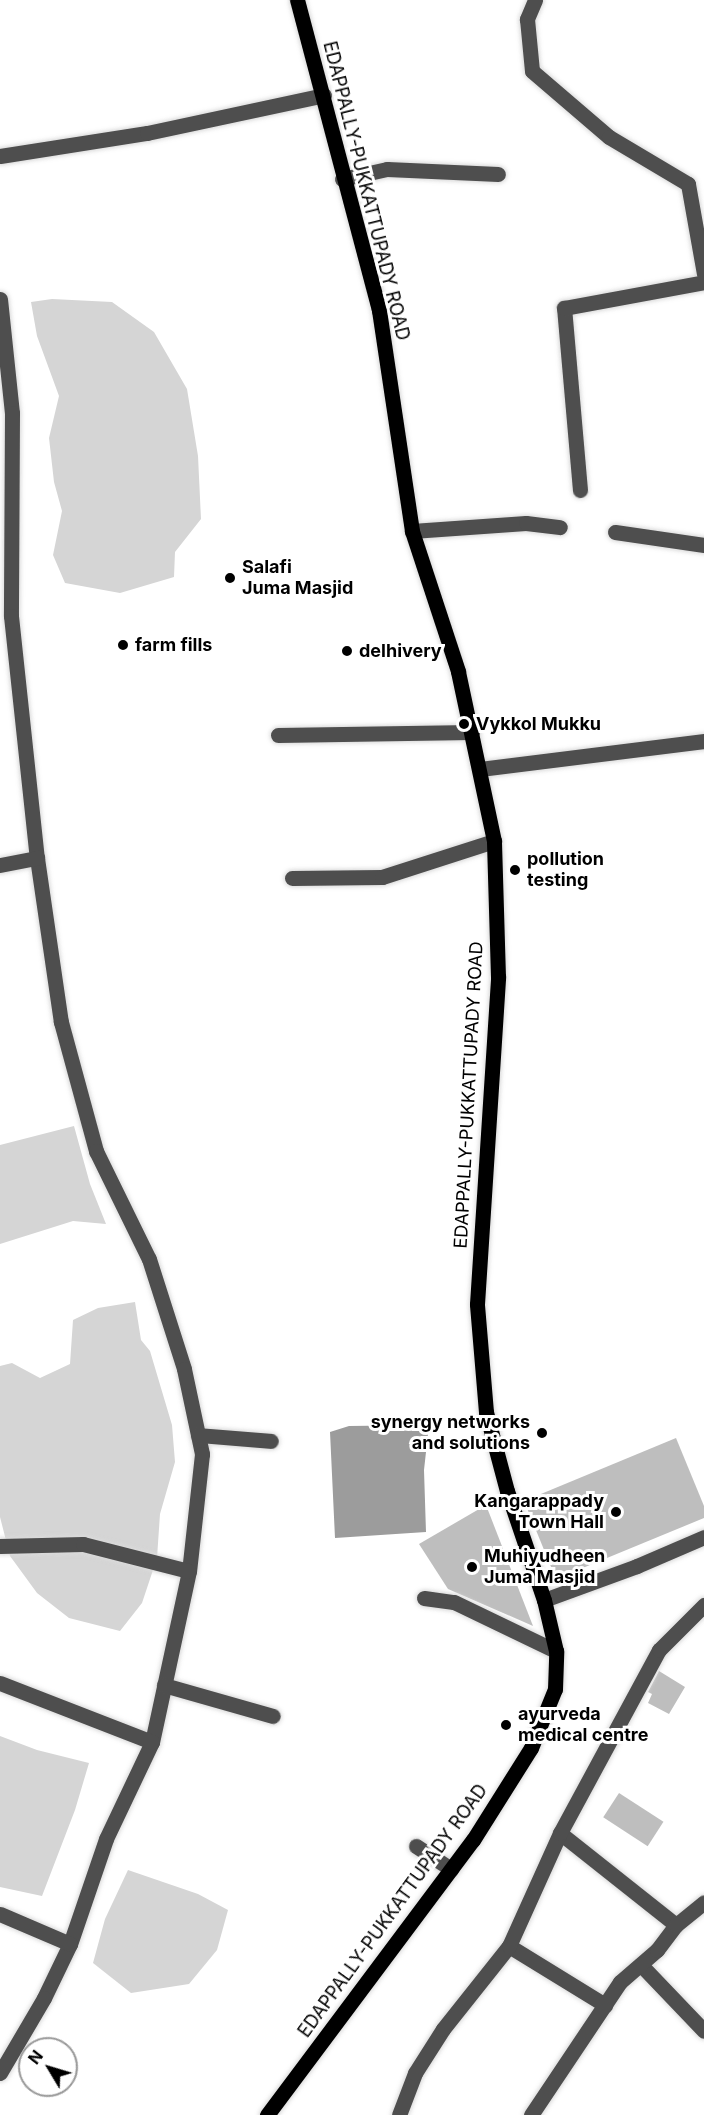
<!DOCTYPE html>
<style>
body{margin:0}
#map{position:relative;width:704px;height:2115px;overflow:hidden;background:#fff;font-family:Inter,sans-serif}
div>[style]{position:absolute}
.green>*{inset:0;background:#d5d5d5}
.water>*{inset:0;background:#9c9c9c}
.building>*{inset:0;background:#bebebe;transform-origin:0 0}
.roads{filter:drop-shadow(0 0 2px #dbdbdb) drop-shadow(0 0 2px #dbdbdb)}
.minor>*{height:15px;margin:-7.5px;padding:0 7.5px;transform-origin:7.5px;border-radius:7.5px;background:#4e4e4e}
.major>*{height:15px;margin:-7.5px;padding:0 7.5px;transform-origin:7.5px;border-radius:7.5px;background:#000}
.dots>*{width:16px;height:16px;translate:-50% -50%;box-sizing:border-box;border:3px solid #fff;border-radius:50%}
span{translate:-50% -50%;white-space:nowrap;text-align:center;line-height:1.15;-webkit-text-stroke:6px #fff;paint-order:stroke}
.street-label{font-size:18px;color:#000}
.poi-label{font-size:18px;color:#000;font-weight:700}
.left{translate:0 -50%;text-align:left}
.right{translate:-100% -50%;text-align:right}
.north{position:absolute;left:18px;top:2037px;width:60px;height:60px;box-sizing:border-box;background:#fff;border:2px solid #999;border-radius:50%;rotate:308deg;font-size:16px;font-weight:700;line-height:24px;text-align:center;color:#000}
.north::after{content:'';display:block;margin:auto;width:21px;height:27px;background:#000;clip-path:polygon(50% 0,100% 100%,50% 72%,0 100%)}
</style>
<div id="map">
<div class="green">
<div style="clip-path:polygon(52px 299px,112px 302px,154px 332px,187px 389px,198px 456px,201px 519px,175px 552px,174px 577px,120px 593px,65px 583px,53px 555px,62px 511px,54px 482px,49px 438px,59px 396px,37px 336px,31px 302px)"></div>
<div style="clip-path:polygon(74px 1126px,90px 1184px,106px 1224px,73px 1221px,0 1244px,0 1145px)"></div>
<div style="clip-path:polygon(135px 1302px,141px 1340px,150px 1351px,172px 1425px,175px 1462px,160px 1514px,157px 1558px,142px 1603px,120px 1631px,69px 1618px,37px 1593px,10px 1556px,0 1517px,0 1366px,12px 1363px,40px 1378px,70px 1364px,73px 1320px,98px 1308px)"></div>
<div style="clip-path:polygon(0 1736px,37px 1750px,89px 1763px,75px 1810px,42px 1896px,0 1887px)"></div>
<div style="clip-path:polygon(128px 1870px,198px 1894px,228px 1910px,217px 1950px,189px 1984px,131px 1993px,93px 1963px,105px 1919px)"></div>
</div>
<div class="water">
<div style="clip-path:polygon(429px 1425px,424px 1470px,426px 1532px,335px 1538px,330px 1432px,349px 1426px)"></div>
</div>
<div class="building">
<div style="clip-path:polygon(676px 1438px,704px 1506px,704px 1518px,556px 1579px,524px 1501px)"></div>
<div style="clip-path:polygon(486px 1505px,533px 1626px,448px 1589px,419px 1544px)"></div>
<div style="clip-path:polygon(659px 1671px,685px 1687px,669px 1714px,648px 1703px,652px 1694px,648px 1692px)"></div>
<div style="left:619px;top:1793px;width:53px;height:29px;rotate:33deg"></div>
</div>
<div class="roads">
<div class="minor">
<div style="left:535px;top:0;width:21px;rotate:113deg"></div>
<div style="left:527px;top:19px;width:52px;rotate:84.5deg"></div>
<div style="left:532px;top:71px;width:101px;rotate:40.6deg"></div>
<div style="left:609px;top:137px;width:92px;rotate:30.7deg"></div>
<div style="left:688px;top:184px;width:91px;rotate:79.9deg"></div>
<div style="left:0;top:156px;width:149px;rotate:-8.9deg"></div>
<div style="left:147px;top:133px;width:181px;rotate:-12.1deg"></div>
<div style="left:342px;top:179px;width:46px;rotate:-12.5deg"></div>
<div style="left:387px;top:169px;width:111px;rotate:2.6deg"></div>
<div style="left:0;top:299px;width:115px;rotate:84deg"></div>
<div style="left:12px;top:413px;width:203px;rotate:90.3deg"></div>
<div style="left:11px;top:616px;width:243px;rotate:83.9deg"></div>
<div style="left:37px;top:858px;width:166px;rotate:81.7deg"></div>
<div style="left:61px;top:1022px;width:134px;rotate:74.8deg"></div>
<div style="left:96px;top:1151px;width:120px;rotate:63.9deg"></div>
<div style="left:149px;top:1259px;width:115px;rotate:72.3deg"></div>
<div style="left:184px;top:1369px;width:87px;rotate:78deg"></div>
<div style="left:202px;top:1454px;width:118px;rotate:96.3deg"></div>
<div style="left:189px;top:1571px;width:175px;rotate:102.2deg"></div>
<div style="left:152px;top:1742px;width:107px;rotate:115.4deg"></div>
<div style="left:106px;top:1839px;width:111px;rotate:108.9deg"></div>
<div style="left:70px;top:1944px;width:60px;rotate:115.7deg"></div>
<div style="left:44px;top:1998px;width:87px;rotate:120.4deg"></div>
<div style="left:580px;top:490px;width:183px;rotate:-95deg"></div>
<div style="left:564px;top:308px;width:142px;rotate:-10.5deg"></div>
<div style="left:412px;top:531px;width:114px;rotate:-4deg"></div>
<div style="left:526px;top:523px;width:34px;rotate:7deg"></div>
<div style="left:615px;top:532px;width:90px;rotate:8.3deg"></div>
<div style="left:278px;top:735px;width:194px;rotate:-0.9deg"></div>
<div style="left:480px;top:769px;width:226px;rotate:-7.1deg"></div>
<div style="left:0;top:865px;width:38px;rotate:-11deg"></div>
<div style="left:292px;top:878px;width:90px;rotate:-0.6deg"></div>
<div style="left:382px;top:877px;width:118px;rotate:-17.8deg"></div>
<div style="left:198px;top:1435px;width:73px;rotate:4.7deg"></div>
<div style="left:0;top:1546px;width:83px;rotate:-1.4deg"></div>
<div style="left:83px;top:1544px;width:109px;rotate:14.3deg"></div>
<div style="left:424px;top:1598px;width:30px;rotate:8deg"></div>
<div style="left:454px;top:1602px;width:113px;rotate:25.7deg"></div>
<div style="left:544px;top:1600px;width:99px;rotate:-20.1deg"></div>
<div style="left:637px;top:1566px;width:73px;rotate:-23.4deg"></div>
<div style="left:0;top:1683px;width:163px;rotate:21.2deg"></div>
<div style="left:164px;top:1685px;width:113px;rotate:15.9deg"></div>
<div style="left:560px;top:1833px;width:148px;rotate:38.4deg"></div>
<div style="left:416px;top:1846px;width:42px;rotate:33.3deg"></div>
<div style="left:0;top:1914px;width:76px;rotate:23.2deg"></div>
<div style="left:509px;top:1946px;width:113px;rotate:31.6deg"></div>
<div style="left:641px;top:1965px;width:91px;rotate:46.3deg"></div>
<div style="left:399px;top:2115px;width:45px;rotate:-69.1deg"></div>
<div style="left:415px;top:2073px;width:52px;rotate:-57.5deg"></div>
<div style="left:443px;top:2029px;width:106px;rotate:-51.5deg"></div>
<div style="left:509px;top:1946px;width:124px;rotate:-65.7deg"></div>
<div style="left:560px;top:1833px;width:208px;rotate:-61.6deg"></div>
<div style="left:659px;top:1650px;width:64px;rotate:-45deg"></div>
<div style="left:531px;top:2115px;width:160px;rotate:-56.2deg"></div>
<div style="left:620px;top:1982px;width:49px;rotate:-40.9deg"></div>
<div style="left:657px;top:1950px;width:31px;rotate:-53deg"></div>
<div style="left:676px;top:1925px;width:36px;rotate:-39deg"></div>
</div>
<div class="major">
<div style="left:267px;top:2115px;width:344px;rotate:-53.2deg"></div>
<div style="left:473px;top:1840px;width:109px;rotate:-57.8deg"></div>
<div style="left:531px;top:1748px;width:64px;rotate:-67.9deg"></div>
<div style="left:555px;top:1689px;width:38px;rotate:-88deg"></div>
<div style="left:556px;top:1651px;width:52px;rotate:-103.2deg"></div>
<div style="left:544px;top:1600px;width:115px;rotate:-108.7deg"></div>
<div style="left:507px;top:1491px;width:82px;rotate:-104.9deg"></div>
<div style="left:486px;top:1412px;width:108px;rotate:-94.8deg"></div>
<div style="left:477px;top:1304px;width:328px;rotate:-86.3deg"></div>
<div style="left:498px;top:977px;width:136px;rotate:-91.7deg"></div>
<div style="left:494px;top:841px;width:174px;rotate:-102deg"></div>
<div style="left:458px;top:671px;width:147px;rotate:-108.2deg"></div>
<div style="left:412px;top:531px;width:223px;rotate:-98.5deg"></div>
<div style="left:379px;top:310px;width:321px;rotate:-104.8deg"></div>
</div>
</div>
<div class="dots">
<div style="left:230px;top:578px;background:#000"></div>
<div style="left:123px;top:645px;background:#000"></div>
<div style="left:347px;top:651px;background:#000"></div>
<div style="left:464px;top:724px;background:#000"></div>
<div style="left:515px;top:870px;background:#000"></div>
<div style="left:542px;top:1433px;background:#000"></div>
<div style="left:616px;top:1512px;background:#000"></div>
<div style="left:472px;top:1567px;background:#000"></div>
<div style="left:506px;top:1725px;background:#000"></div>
</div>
<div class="street-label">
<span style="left:366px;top:191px;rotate:76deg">EDAPPALLY-PUKKATTUPADY ROAD</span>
<span style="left:469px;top:1095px;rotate:-87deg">EDAPPALLY-PUKKATTUPADY ROAD</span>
<span style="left:393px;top:1911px;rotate:-54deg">EDAPPALLY-PUKKATTUPADY ROAD</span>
</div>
<div class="poi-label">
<span class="left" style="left:242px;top:578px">Salafi<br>Juma Masjid</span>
<span class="left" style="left:135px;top:645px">farm fills</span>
<span class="left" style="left:359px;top:651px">delhivery</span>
<span class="left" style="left:476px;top:724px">Vykkol Mukku</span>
<span class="left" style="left:527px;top:870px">pollution<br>testing</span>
<span class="right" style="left:530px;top:1433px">synergy networks<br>and solutions</span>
<span class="right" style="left:604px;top:1512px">Kangarappady<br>Town Hall</span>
<span class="left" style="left:484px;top:1567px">Muhiyudheen<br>Juma Masjid</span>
<span class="left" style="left:518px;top:1725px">ayurveda<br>medical centre</span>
</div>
<div class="north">N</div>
</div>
